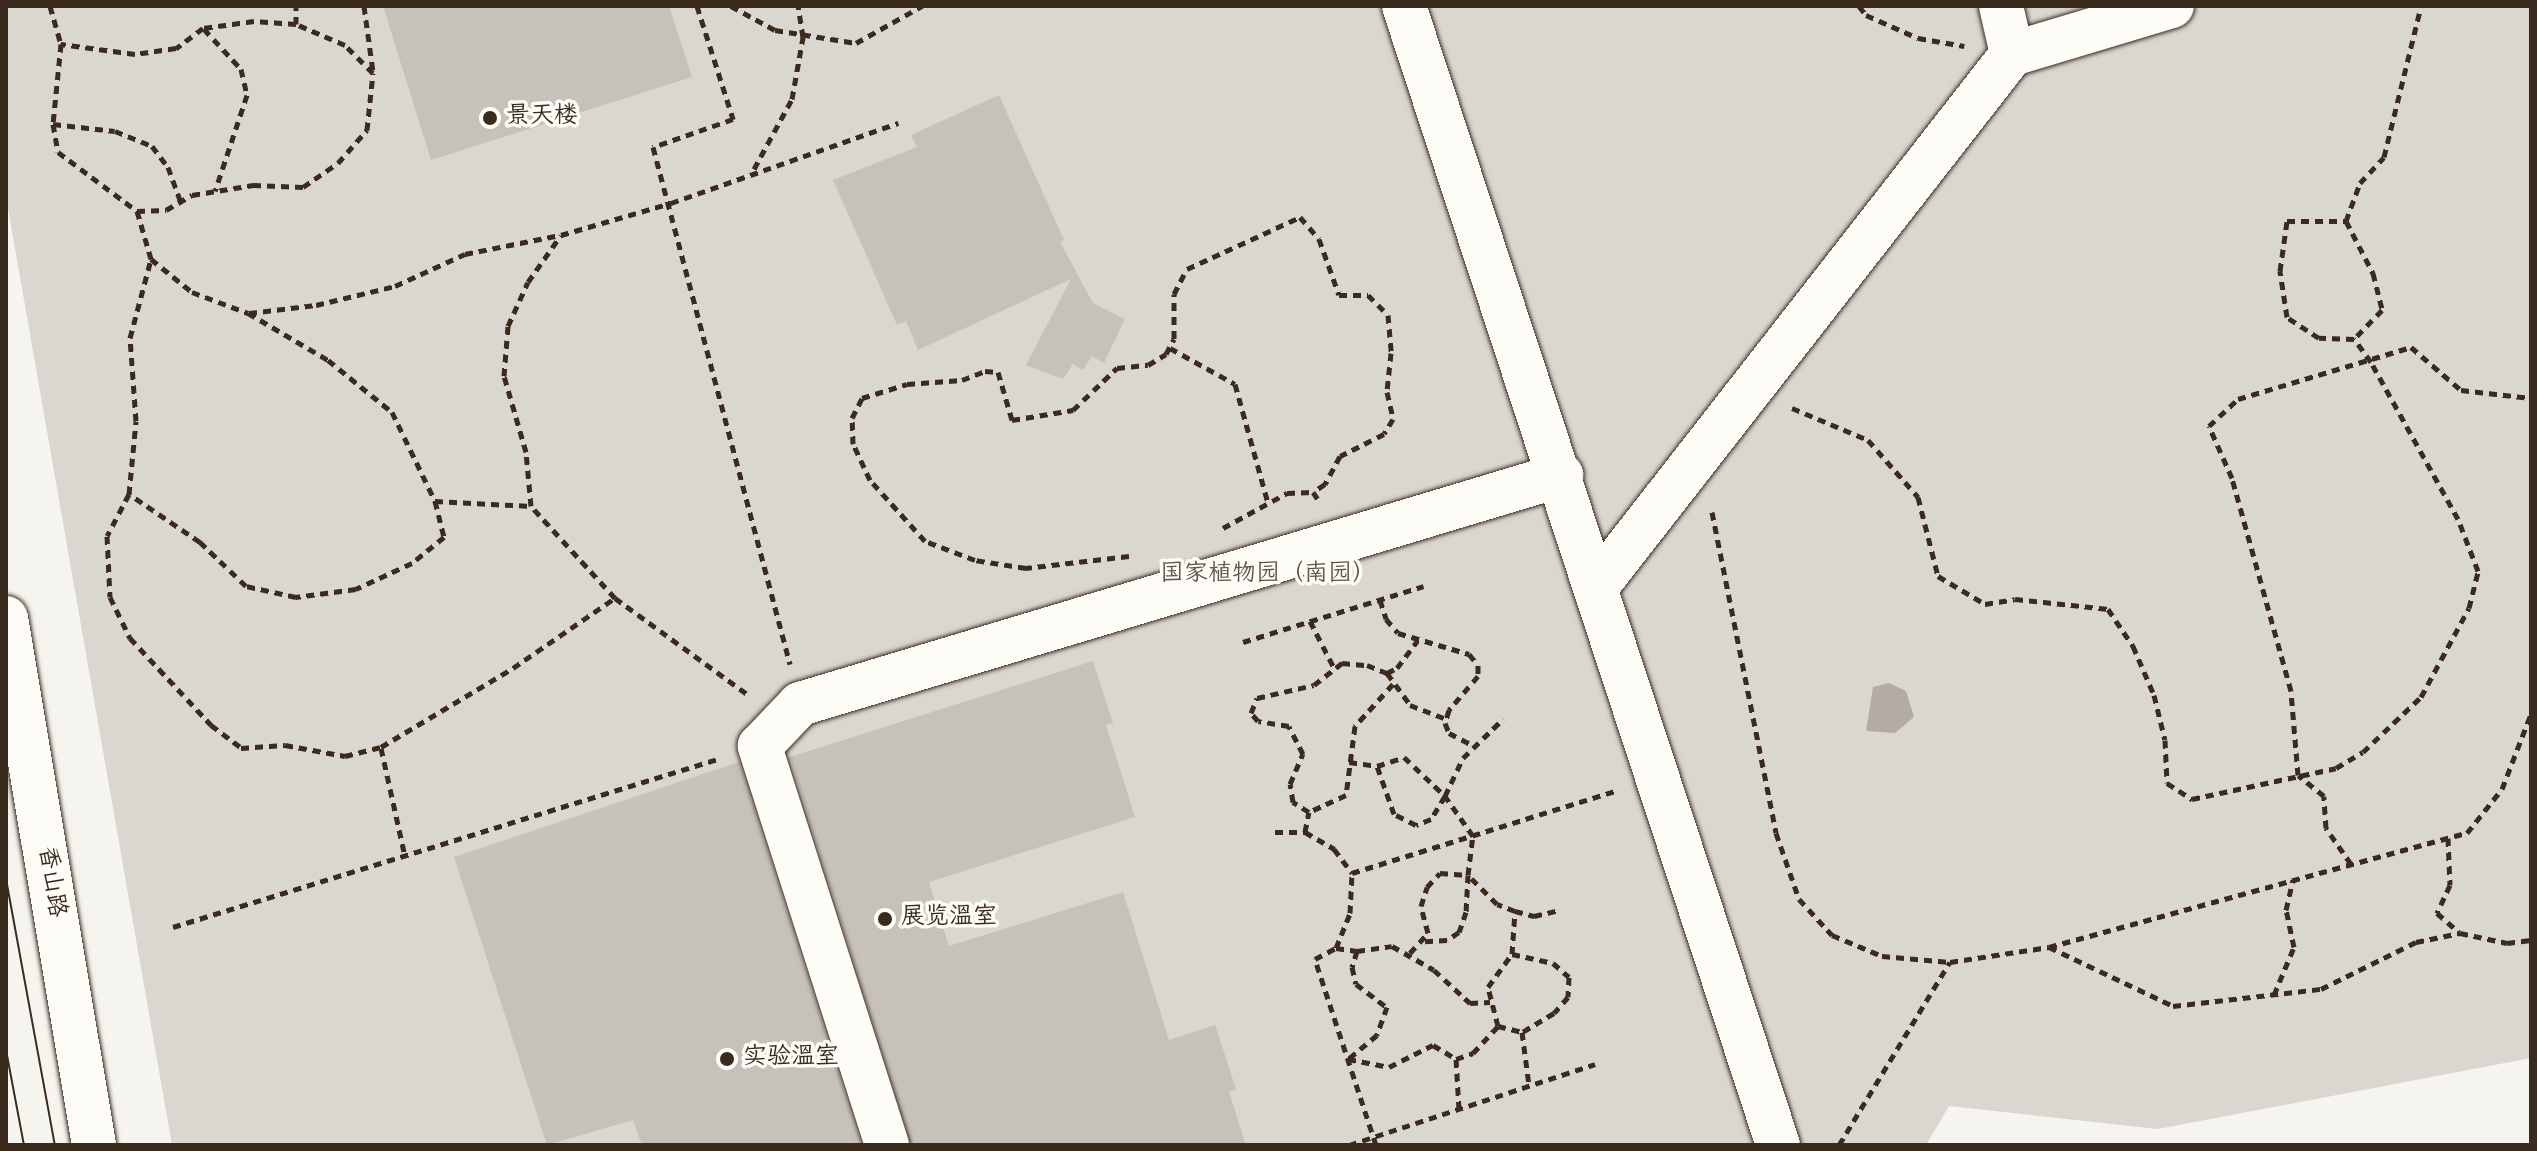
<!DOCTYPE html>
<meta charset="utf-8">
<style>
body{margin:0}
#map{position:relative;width:2537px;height:1151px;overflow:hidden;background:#f5f4ee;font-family:"Gochi Hand","LXGW WenKai TC",sans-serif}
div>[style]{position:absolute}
.green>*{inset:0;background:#dad6d0}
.water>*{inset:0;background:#b4aca4}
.building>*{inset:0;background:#c7c1bb}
.path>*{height:5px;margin-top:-2.5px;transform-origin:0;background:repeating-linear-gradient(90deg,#3b2a1e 0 8px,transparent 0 14px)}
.roads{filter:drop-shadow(0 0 2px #3b2a1e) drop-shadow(0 0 2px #3b2a1e)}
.minor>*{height:44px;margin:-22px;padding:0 22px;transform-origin:22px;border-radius:22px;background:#fdfcf7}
.tram>*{height:2px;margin:-1px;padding:0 1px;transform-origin:1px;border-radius:1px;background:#3b2a1e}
.dots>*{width:22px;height:22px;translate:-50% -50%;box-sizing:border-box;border:4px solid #fdfcf7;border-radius:50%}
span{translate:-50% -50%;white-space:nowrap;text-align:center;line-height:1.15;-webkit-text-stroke:7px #fdfcf7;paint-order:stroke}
.poi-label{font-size:24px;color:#3b2a1e}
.left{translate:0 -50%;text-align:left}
.park-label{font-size:24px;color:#63554a}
.street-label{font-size:24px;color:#3b2a1e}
.frame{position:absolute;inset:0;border:8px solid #3b2a1e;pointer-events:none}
</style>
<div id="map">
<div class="green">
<div style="clip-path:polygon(6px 6px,2531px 6px,2531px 1058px,2158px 1129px,1949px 1106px,1926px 1145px,172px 1145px,6px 197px)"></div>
</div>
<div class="water">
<div style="clip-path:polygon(1889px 683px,1906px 691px,1914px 717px,1895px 733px,1866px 731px,1873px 687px)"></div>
</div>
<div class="building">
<div style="clip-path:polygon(383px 6px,669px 6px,692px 77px,431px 160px)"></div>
<div style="clip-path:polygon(999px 95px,1064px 240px,1060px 242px,1093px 303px,1125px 319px,1104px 363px,1092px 356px,1083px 370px,1073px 364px,1063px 379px,1026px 365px,1071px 279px,918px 350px,906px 321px,897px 325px,833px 180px,917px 147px,911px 135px)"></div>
<div style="clip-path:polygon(1093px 661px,1113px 723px,1106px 725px,1135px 817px,929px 882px,949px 946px,1123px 892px,1169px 1040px,1215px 1025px,1236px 1089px,1229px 1092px,1246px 1145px,911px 1145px,790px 757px)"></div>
<div style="clip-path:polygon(739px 762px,861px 1145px,642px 1145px,633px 1120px,547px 1145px,454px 857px)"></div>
</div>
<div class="path">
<div style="left:50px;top:6px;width:40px;rotate:74deg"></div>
<div style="left:61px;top:44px;width:80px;rotate:95.7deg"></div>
<div style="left:53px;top:124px;width:28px;rotate:80deg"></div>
<div style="left:58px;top:152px;width:99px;rotate:36.8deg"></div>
<div style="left:137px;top:211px;width:29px;rotate:-2deg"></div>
<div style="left:166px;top:210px;width:30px;rotate:-30deg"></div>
<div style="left:192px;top:195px;width:62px;rotate:-9.3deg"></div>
<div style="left:253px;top:185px;width:50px;rotate:2.3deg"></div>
<div style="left:303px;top:187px;width:42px;rotate:-34.4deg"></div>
<div style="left:338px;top:163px;width:44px;rotate:-48.7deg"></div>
<div style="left:367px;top:130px;width:57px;rotate:-84deg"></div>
<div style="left:373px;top:73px;width:40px;rotate:-135deg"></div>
<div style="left:345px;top:45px;width:53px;rotate:-156.8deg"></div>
<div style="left:296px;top:24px;width:42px;rotate:-175.9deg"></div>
<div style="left:254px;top:21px;width:51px;rotate:172.2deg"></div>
<div style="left:203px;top:28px;width:34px;rotate:143deg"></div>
<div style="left:176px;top:48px;width:41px;rotate:171.7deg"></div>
<div style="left:135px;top:54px;width:75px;rotate:-172.3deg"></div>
<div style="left:364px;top:6px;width:67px;rotate:82.2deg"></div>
<div style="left:697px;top:6px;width:119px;rotate:72.3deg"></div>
<div style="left:733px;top:119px;width:85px;rotate:160.7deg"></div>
<div style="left:653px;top:147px;width:535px;rotate:75.16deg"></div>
<div style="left:731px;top:6px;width:50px;rotate:28.6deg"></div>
<div style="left:775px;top:30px;width:82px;rotate:9.1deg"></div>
<div style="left:856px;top:43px;width:76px;rotate:-29.3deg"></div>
<div style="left:1859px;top:6px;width:11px;rotate:52deg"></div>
<div style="left:1866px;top:15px;width:57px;rotate:23.9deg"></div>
<div style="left:1918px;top:38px;width:47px;rotate:9.9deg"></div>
<div style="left:296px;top:24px;width:18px;rotate:-90deg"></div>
<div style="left:204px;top:29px;width:54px;rotate:47.2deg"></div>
<div style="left:241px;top:69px;width:27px;rotate:77deg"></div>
<div style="left:247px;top:95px;width:101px;rotate:108.4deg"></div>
<div style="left:53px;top:124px;width:62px;rotate:6.4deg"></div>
<div style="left:115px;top:131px;width:40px;rotate:22deg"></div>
<div style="left:152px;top:146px;width:26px;rotate:53deg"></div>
<div style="left:168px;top:167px;width:37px;rotate:70deg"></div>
<div style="left:754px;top:169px;width:80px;rotate:-61.5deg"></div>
<div style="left:792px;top:99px;width:63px;rotate:-79.9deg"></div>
<div style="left:803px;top:37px;width:31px;rotate:-99deg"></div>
<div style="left:137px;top:211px;width:50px;rotate:73.7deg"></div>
<div style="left:151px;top:259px;width:53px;rotate:38.8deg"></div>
<div style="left:192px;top:292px;width:60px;rotate:20.6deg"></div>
<div style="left:248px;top:313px;width:93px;rotate:30.4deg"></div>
<div style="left:328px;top:360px;width:82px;rotate:39.1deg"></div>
<div style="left:392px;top:412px;width:99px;rotate:64.2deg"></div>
<div style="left:435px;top:501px;width:37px;rotate:76deg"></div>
<div style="left:444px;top:537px;width:41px;rotate:140.9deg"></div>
<div style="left:412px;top:563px;width:62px;rotate:155.1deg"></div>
<div style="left:356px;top:589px;width:61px;rotate:172.4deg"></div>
<div style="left:296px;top:597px;width:51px;rotate:-167.6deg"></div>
<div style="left:246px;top:586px;width:64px;rotate:-136.3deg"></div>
<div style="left:200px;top:542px;width:86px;rotate:-145.9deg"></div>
<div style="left:129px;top:494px;width:73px;rotate:-84.5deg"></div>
<div style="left:136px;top:421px;width:83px;rotate:-94.1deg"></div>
<div style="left:130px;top:338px;width:82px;rotate:-75.1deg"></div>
<div style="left:2346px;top:221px;width:40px;rotate:-69.8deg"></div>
<div style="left:2360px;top:183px;width:35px;rotate:-47deg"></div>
<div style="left:2384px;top:157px;width:155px;rotate:-76.2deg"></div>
<div style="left:249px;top:313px;width:67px;rotate:-6.8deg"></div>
<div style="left:316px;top:305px;width:81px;rotate:-13.5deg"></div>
<div style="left:395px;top:286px;width:77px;rotate:-24.6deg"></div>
<div style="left:465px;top:254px;width:97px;rotate:-11.3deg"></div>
<div style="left:1170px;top:348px;width:74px;rotate:29deg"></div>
<div style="left:1235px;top:384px;width:123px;rotate:74.5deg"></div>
<div style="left:1792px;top:408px;width:82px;rotate:22.8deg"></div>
<div style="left:1868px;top:440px;width:76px;rotate:48.7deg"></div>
<div style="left:1918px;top:497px;width:81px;rotate:75.8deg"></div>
<div style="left:1938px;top:576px;width:55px;rotate:30.8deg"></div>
<div style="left:1985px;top:604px;width:30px;rotate:-9deg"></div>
<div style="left:2015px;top:599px;width:94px;rotate:6.1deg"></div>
<div style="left:2108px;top:609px;width:45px;rotate:56deg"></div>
<div style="left:2133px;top:646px;width:53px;rotate:66.8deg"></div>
<div style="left:2154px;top:695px;width:46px;rotate:76.3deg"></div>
<div style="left:2165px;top:740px;width:43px;rotate:87.3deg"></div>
<div style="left:2167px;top:783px;width:30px;rotate:33deg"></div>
<div style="left:2192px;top:799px;width:147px;rotate:-12.1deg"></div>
<div style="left:2336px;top:768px;width:31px;rotate:-31deg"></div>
<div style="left:2363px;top:752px;width:80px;rotate:-43.5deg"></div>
<div style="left:2421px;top:697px;width:101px;rotate:-61.7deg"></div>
<div style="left:2469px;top:608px;width:38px;rotate:-76deg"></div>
<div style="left:2478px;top:571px;width:56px;rotate:-111deg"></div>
<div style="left:2458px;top:519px;width:179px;rotate:-119deg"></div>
<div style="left:2371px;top:362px;width:29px;rotate:-126deg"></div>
<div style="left:2354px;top:339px;width:35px;rotate:-178deg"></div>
<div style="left:2319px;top:338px;width:38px;rotate:-147deg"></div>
<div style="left:2287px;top:317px;width:47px;rotate:-98.7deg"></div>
<div style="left:2280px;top:271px;width:50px;rotate:-82deg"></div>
<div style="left:2287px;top:221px;width:59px"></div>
<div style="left:2346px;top:221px;width:59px;rotate:62.6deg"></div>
<div style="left:2373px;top:273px;width:38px;rotate:76deg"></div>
<div style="left:2382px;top:310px;width:40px;rotate:134deg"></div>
<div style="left:129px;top:494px;width:47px;rotate:117.6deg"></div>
<div style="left:107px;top:536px;width:61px;rotate:87.2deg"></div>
<div style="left:110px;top:597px;width:46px;rotate:64deg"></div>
<div style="left:130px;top:638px;width:119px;rotate:47deg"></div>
<div style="left:211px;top:725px;width:38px;rotate:37deg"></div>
<div style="left:241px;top:748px;width:44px;rotate:-3.9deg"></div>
<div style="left:285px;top:745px;width:61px;rotate:10.4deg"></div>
<div style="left:345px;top:756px;width:37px;rotate:-14deg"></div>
<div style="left:381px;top:747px;width:154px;rotate:-30.9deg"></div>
<div style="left:513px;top:668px;width:124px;rotate:-34.5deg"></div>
<div style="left:615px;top:598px;width:125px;rotate:-132.4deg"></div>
<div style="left:531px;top:506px;width:54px;rotate:-95.3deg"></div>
<div style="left:526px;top:452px;width:79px;rotate:-106.1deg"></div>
<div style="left:504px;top:376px;width:50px;rotate:-85.4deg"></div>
<div style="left:508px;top:326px;width:48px;rotate:-65.6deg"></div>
<div style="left:528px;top:282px;width:57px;rotate:-54.9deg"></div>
<div style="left:561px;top:235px;width:115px;rotate:-16.2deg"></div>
<div style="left:671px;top:203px;width:241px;rotate:-19.4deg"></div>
<div style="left:435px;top:501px;width:96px;rotate:3deg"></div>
<div style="left:1712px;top:512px;width:327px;rotate:78.7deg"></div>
<div style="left:1776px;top:833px;width:70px;rotate:70.8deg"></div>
<div style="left:1799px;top:899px;width:49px;rotate:47.5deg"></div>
<div style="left:1832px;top:935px;width:54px;rotate:22.8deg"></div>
<div style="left:1882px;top:956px;width:68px;rotate:5deg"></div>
<div style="left:1950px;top:962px;width:100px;rotate:-8.6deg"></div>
<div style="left:2049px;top:947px;width:433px;rotate:-15.3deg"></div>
<div style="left:2467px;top:833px;width:56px;rotate:-51.5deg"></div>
<div style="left:2502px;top:789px;width:80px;rotate:-68.9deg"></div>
<div style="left:1223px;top:528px;width:73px;rotate:-28.7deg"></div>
<div style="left:1287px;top:493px;width:26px;rotate:-2deg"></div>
<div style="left:1313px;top:492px;width:11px;rotate:56deg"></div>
<div style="left:1129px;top:556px;width:104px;rotate:173.4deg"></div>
<div style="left:1026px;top:568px;width:52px;rotate:-171.1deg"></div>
<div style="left:975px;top:560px;width:53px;rotate:-159.2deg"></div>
<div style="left:925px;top:541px;width:82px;rotate:-132deg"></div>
<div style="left:870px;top:480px;width:40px;rotate:-115deg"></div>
<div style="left:853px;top:444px;width:26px;rotate:-92deg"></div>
<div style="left:852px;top:418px;width:22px;rotate:-63deg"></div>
<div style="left:862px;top:398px;width:47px;rotate:-17.3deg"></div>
<div style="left:907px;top:384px;width:55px;rotate:-4.2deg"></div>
<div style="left:962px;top:380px;width:25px;rotate:-21deg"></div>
<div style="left:985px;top:371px;width:13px;rotate:4deg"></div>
<div style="left:998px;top:372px;width:50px;rotate:73.7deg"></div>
<div style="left:1012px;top:420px;width:62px;rotate:-9.3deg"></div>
<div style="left:1073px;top:410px;width:61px;rotate:-43.7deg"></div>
<div style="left:1117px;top:368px;width:31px;rotate:-6deg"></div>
<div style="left:1148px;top:365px;width:21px;rotate:-31deg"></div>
<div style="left:1166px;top:354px;width:17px;rotate:-62deg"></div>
<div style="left:1174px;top:339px;width:45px;rotate:-90deg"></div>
<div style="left:1174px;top:294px;width:28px;rotate:-63deg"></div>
<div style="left:1187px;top:269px;width:124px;rotate:-24.7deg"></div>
<div style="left:1300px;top:217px;width:29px;rotate:49deg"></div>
<div style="left:1319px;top:239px;width:59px;rotate:70.3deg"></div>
<div style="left:1339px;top:295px;width:29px"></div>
<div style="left:1368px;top:295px;width:28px;rotate:45deg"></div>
<div style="left:1388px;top:315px;width:38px;rotate:85deg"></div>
<div style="left:1391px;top:353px;width:39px;rotate:96deg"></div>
<div style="left:1387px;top:392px;width:28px;rotate:77deg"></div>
<div style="left:1393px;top:419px;width:17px;rotate:121deg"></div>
<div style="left:1384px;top:434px;width:49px;rotate:153.4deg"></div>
<div style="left:1340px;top:456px;width:32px;rotate:118deg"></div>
<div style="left:1325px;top:484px;width:14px;rotate:146deg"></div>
<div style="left:615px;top:598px;width:167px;rotate:36deg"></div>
<div style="left:1380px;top:600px;width:20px;rotate:72deg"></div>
<div style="left:1386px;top:619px;width:18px;rotate:49deg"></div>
<div style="left:1398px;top:633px;width:74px;rotate:16.5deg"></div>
<div style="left:1469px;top:654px;width:14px;rotate:51deg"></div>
<div style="left:1478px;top:665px;width:11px;rotate:90deg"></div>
<div style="left:1478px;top:676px;width:45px;rotate:130.5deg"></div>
<div style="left:1449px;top:710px;width:14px;rotate:107deg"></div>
<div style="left:1445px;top:723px;width:11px;rotate:68deg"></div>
<div style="left:1449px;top:733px;width:29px;rotate:27deg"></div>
<div style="left:1310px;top:621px;width:53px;rotate:62.9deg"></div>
<div style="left:1243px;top:642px;width:189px;rotate:-17.2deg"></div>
<div style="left:1387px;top:673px;width:11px;rotate:-27deg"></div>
<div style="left:1397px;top:668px;width:34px;rotate:-53deg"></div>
<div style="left:1393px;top:684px;width:57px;rotate:132.1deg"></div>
<div style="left:1355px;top:726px;width:70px;rotate:97.4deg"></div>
<div style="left:1346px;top:795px;width:41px;rotate:155.3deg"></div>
<div style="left:1309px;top:812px;width:19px;rotate:-148deg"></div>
<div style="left:1293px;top:802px;width:18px;rotate:-99deg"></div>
<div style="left:1290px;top:784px;width:33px;rotate:-67deg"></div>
<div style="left:1303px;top:754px;width:31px;rotate:-117deg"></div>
<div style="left:1289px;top:726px;width:31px;rotate:-171deg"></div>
<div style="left:1258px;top:721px;width:11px;rotate:-131deg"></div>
<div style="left:1251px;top:713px;width:16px;rotate:-68deg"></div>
<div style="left:1257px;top:698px;width:58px;rotate:-12.8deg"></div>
<div style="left:1314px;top:685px;width:36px;rotate:-38deg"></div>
<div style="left:1342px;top:663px;width:25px;rotate:5deg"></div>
<div style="left:1367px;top:665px;width:22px;rotate:22deg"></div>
<div style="left:1387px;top:673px;width:39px;rotate:54deg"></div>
<div style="left:1410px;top:705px;width:39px;rotate:21deg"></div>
<div style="left:381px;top:748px;width:111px;rotate:77.5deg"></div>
<div style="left:1404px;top:757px;width:57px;rotate:43.6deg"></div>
<div style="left:1445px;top:796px;width:27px;rotate:121deg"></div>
<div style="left:1431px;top:819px;width:16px;rotate:158deg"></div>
<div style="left:1416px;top:825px;width:25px;rotate:-153deg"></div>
<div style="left:1394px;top:814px;width:51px;rotate:-109.5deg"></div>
<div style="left:1377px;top:766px;width:28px;rotate:-18deg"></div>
<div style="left:1349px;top:762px;width:28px;rotate:8deg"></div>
<div style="left:1275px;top:832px;width:30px"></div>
<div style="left:1305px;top:832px;width:34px;rotate:30deg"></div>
<div style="left:1334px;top:849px;width:30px;rotate:53deg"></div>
<div style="left:1305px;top:832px;width:20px;rotate:-79deg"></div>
<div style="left:2448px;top:838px;width:47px;rotate:87.6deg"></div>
<div style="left:2450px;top:885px;width:31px;rotate:115deg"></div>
<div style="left:2437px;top:913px;width:29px;rotate:41deg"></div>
<div style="left:2351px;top:864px;width:44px;rotate:-124.8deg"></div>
<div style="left:2326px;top:828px;width:32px;rotate:-94deg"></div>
<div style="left:2324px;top:796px;width:33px;rotate:-141deg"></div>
<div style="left:2298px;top:775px;width:84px;rotate:-94.8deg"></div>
<div style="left:2291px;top:691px;width:221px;rotate:-105.5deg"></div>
<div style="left:2232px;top:478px;width:57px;rotate:-113.9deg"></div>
<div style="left:2209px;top:426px;width:40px;rotate:-43deg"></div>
<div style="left:2238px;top:399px;width:181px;rotate:-16.7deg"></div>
<div style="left:2411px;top:347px;width:66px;rotate:40.7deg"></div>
<div style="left:2461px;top:390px;width:70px;rotate:6.5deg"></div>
<div style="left:1515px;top:911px;width:20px;rotate:15deg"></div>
<div style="left:1534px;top:916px;width:26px;rotate:-13deg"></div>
<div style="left:173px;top:927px;width:573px;rotate:-17.14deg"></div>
<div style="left:2049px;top:947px;width:137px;rotate:25.4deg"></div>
<div style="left:2173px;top:1006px;width:149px;rotate:-6.6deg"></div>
<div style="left:2321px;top:989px;width:106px;rotate:-26.3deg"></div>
<div style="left:2416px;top:942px;width:45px;rotate:-11.6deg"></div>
<div style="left:2460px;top:933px;width:48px;rotate:12deg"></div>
<div style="left:2507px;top:943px;width:24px;rotate:-7deg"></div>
<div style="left:1336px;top:948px;width:21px;rotate:8deg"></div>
<div style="left:1357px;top:951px;width:35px;rotate:-8deg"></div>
<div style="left:1392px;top:946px;width:48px;rotate:29.7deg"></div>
<div style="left:1434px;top:970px;width:49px;rotate:42.5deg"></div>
<div style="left:1470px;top:1003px;width:20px;rotate:-3deg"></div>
<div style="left:1357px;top:951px;width:17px;rotate:107deg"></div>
<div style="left:1352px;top:967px;width:17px;rotate:77deg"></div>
<div style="left:1356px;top:984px;width:39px;rotate:37deg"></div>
<div style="left:1387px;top:1007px;width:30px;rotate:110deg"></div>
<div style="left:1377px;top:1035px;width:38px;rotate:140deg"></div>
<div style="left:1348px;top:1059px;width:42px;rotate:11deg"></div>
<div style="left:1389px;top:1067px;width:49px;rotate:-26.6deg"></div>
<div style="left:1433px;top:1045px;width:27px;rotate:31deg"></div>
<div style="left:1410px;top:953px;width:27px;rotate:-48deg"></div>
<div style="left:1428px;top:933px;width:28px;rotate:-105deg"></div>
<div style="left:1421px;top:906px;width:20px;rotate:-72deg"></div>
<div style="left:1427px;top:887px;width:19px;rotate:-47deg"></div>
<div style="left:1440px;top:873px;width:28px;rotate:4deg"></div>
<div style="left:1468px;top:875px;width:37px;rotate:93deg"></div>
<div style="left:1466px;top:912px;width:21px;rotate:109deg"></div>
<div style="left:1459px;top:932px;width:14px;rotate:146deg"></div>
<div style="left:1447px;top:940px;width:22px;rotate:177deg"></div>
<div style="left:1512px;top:954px;width:42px;rotate:12.4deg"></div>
<div style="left:1553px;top:963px;width:21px;rotate:41deg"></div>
<div style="left:1569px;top:977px;width:20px;rotate:93deg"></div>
<div style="left:1568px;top:997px;width:21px;rotate:131deg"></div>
<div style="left:1554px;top:1013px;width:37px;rotate:149deg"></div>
<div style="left:1522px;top:1032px;width:53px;rotate:82.5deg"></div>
<div style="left:2274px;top:995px;width:52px;rotate:-67.4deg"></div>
<div style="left:2294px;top:947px;width:38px;rotate:-102deg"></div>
<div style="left:2286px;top:910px;width:31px;rotate:-77deg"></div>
<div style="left:1498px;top:1026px;width:25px;rotate:14deg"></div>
<div style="left:1459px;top:1109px;width:50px;rotate:-93.4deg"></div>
<div style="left:1456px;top:1059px;width:18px;rotate:-19deg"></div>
<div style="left:1473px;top:1053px;width:37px;rotate:-47deg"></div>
<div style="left:1498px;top:1026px;width:40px;rotate:-104.4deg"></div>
<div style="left:1488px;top:987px;width:41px;rotate:-54deg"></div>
<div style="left:1512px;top:954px;width:43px;rotate:-86deg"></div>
<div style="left:1515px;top:911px;width:19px;rotate:-159deg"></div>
<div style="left:1497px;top:904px;width:41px;rotate:-135deg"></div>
<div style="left:1468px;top:875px;width:39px;rotate:-83deg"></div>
<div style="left:1473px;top:836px;width:49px;rotate:-125deg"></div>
<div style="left:1445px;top:796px;width:42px;rotate:-64.7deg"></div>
<div style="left:1463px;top:758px;width:56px;rotate:-44.3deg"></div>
<div style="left:1349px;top:1145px;width:259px;rotate:-18.2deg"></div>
<div style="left:1376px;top:1145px;width:196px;rotate:-108.2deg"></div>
<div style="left:1315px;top:959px;width:24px;rotate:-28deg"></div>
<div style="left:1336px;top:948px;width:38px;rotate:-68deg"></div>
<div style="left:1350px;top:913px;width:40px;rotate:-87.1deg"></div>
<div style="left:1352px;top:873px;width:276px;rotate:-17.3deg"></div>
<div style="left:1839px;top:1145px;width:214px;rotate:-58.8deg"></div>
</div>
<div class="roads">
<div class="minor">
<div style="left:1404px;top:6px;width:1199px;rotate:71.82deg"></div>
<div style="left:2012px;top:54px;width:167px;rotate:-16.7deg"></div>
<div style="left:1597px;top:586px;width:675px;rotate:-52.04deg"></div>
<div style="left:2012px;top:54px;width:49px;rotate:-102.9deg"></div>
<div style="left:6px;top:618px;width:534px;rotate:80.52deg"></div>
<div style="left:887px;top:1145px;width:419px;rotate:-107.7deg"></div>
<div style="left:760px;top:746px;width:58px;rotate:-46.4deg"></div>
<div style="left:800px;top:704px;width:795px;rotate:-16.75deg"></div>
</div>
</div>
<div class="tram">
<div style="left:6px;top:879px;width:270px;rotate:79.6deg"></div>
<div style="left:6px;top:1050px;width:97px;rotate:79.3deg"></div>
</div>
<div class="dots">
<div style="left:490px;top:118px;background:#3b2a1e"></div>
<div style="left:885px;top:919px;background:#3b2a1e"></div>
<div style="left:727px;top:1059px;background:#3b2a1e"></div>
</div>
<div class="poi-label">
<span class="left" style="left:506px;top:118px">景天楼</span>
<span class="left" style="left:901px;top:919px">展览温室</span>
<span class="left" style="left:743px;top:1059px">实验温室</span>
</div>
<div class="park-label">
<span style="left:1268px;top:576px">国家植物园（南园）</span>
</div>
<div class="street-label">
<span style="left:50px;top:882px;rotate:81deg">香山路</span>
</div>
<div class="frame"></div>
</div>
